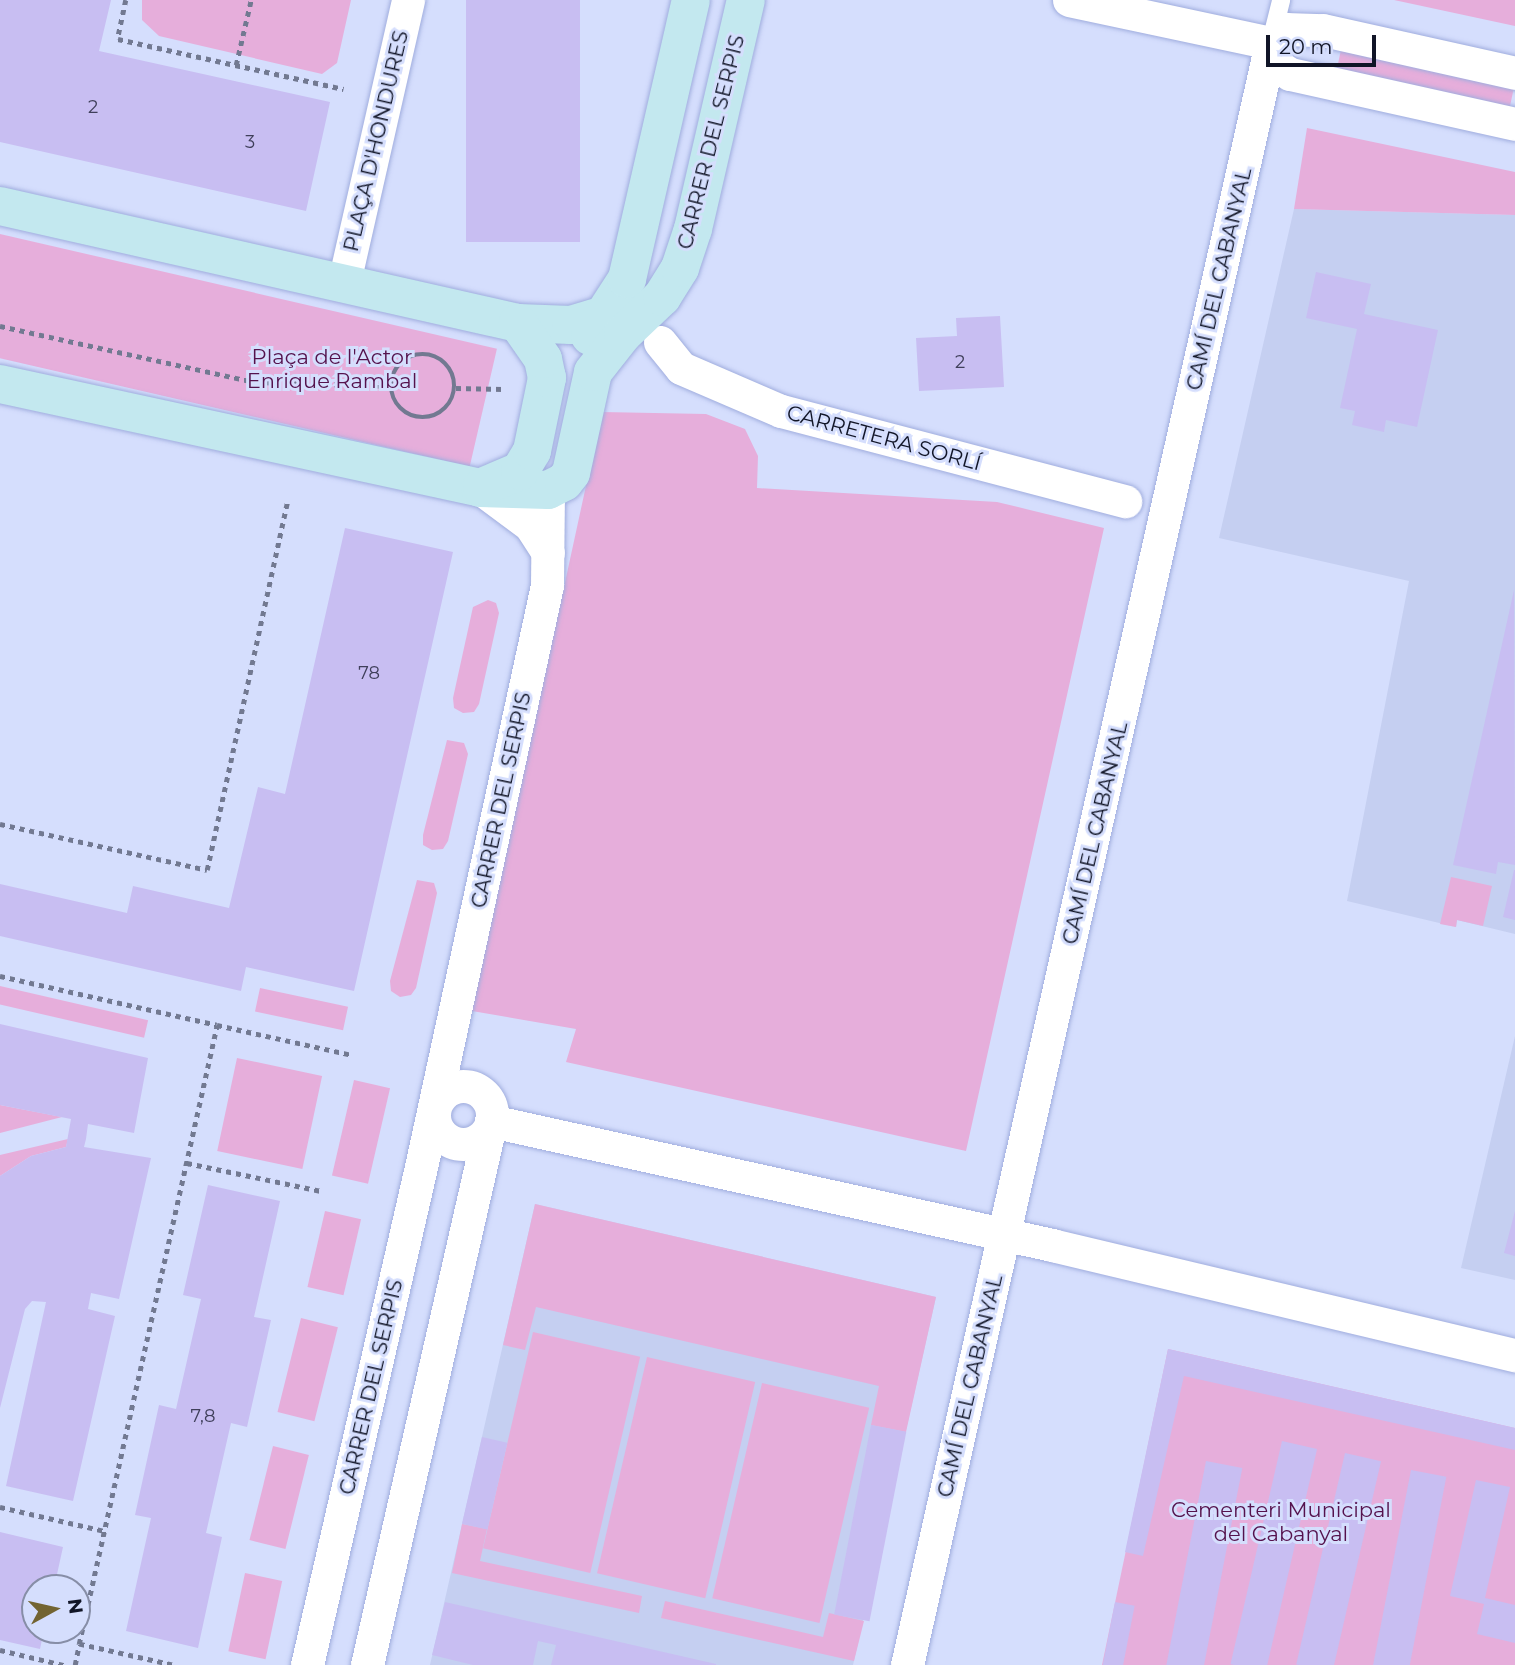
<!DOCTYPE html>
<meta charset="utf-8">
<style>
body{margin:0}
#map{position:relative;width:1515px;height:1665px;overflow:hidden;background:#d5defd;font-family:Montserrat,sans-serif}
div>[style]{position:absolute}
.built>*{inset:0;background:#c5cff1}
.green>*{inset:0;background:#e6aedb;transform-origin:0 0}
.building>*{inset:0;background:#c8bef2;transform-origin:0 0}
.path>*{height:4.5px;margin-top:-2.25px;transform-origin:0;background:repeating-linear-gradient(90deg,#727991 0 5px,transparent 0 10px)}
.path>.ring{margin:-2.25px;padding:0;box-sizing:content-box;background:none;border:4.5px solid #727991;border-radius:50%}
.roads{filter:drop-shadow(0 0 2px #a0adde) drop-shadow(0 0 2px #a0adde)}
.lane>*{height:18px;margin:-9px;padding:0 9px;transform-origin:9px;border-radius:9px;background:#fff}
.street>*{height:33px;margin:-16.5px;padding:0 16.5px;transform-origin:16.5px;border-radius:16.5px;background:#fff}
.street>.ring{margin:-16.5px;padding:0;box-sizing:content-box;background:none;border:33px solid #fff;border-radius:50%}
.secondary>*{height:38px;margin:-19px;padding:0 19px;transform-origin:19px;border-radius:19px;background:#c3e8ef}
span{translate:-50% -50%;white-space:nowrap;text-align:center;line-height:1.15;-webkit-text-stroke:6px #d5defd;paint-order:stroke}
.number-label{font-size:18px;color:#3f3f5a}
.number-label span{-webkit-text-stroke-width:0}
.street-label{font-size:21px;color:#111527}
.park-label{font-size:21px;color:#55124d}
.north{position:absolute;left:21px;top:1574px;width:70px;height:70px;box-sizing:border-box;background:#d5defd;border:2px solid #878ea7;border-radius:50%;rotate:82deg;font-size:19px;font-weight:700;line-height:28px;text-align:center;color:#111527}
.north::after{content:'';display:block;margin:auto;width:24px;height:32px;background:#736432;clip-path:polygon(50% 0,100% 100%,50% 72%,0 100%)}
.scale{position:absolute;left:1266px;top:35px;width:110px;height:32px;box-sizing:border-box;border:4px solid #111527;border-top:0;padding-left:9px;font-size:21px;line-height:24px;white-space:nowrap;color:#111527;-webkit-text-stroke:5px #d5defd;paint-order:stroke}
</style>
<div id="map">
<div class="built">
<div style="clip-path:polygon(1294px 209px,1515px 215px,1515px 934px,1457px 920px,1456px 927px,1347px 901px,1409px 581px,1219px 538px)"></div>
<div style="clip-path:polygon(1515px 1036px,1515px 1280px,1461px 1268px)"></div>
<div style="clip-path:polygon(535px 1204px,936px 1297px,853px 1665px,430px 1665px)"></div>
</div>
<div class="green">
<div style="clip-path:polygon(142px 0,351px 0,337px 63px,322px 74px,159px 36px,142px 20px)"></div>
<div style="clip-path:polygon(1394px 0,1515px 0,1515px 26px)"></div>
<div style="left:1342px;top:45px;width:177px;height:30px;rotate:12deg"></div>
<div style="clip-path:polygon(1307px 128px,1515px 172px,1515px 215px,1294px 209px)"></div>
<div style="left:0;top:234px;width:510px;height:121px;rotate:13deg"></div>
<div style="clip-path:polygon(602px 412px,706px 414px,745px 429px,758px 456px,757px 488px,997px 502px,1104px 528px,966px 1151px,566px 1062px,576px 1029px,472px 1011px)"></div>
<div style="clip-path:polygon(488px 600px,496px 603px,499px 613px,479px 704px,474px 712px,463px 713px,454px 708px,453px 698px,473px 607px)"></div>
<div style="clip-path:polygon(447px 740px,464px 743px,468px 754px,448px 841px,443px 849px,432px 850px,423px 845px,423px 835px)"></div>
<div style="clip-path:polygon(1451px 877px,1492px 886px,1483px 926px,1457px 920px,1456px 927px,1440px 924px)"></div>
<div style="clip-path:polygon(417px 880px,434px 883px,437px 893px,416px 988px,411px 995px,400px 997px,391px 991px,390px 981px)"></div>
<div style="left:0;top:986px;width:152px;height:18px;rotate:13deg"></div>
<div style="left:260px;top:988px;width:90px;height:24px;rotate:12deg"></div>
<div style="left:237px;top:1058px;width:87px;height:95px;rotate:12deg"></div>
<div style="left:354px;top:1080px;width:37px;height:98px;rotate:13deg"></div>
<div style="clip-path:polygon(0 1105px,62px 1117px,0 1133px)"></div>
<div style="clip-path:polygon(68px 1139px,66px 1147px,31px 1156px,0 1176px,0 1155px)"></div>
<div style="clip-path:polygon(535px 1204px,936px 1297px,906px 1432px,871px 1425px,879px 1386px,536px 1307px,525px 1350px,503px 1345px)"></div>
<div style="left:325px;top:1211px;width:37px;height:78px;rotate:13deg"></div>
<div style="left:301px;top:1318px;width:38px;height:97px;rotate:14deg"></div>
<div style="left:533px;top:1332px;width:110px;height:222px;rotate:13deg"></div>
<div style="clip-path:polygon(1168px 1349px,1515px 1428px,1515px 1665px,1102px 1665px)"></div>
<div style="left:647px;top:1357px;width:111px;height:222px;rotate:13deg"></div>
<div style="left:762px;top:1383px;width:110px;height:221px;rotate:13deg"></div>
<div style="left:273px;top:1446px;width:37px;height:97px;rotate:14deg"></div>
<div style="clip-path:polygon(462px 1524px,487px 1529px,480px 1561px,642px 1596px,639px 1613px,452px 1573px)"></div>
<div style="left:245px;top:1573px;width:38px;height:80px;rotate:12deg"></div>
<div style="clip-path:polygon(665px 1601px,823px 1637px,829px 1613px,864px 1621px,854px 1661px,661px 1618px)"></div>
</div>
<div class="building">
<div style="clip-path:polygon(0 0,111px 0,99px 51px,330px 102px,306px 211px,0 142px)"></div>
<div style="left:466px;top:0;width:114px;height:242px"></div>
<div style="clip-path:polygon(1316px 272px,1371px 284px,1364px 314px,1438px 330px,1417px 427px,1386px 420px,1384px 432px,1352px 425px,1355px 411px,1340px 408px,1357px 329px,1306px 318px)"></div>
<div style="clip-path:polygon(1000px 316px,1004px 387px,919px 391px,916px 338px,957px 336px,956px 318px)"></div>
<div style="clip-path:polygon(345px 528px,453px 552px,354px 991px,246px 967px,241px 991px,0 936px,0 884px,127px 913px,133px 886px,229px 908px,258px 787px,285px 794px)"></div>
<div style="clip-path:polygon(1514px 590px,1515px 865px,1498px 862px,1496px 874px,1453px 865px)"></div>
<div style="clip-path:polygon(1514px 870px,1515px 870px,1515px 920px,1503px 917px)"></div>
<div style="clip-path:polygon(0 1024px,148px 1058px,134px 1133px,88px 1124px,86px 1139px,84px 1147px,151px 1158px,119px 1299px,91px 1293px,88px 1309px,115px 1316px,73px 1501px,6px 1486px,46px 1302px,32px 1301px,25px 1309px,0 1408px,0 1176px,31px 1156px,66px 1147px,71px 1119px,0 1105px)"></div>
<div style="clip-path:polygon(208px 1185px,280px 1201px,254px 1317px,271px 1320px,247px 1427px,231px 1423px,206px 1533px,222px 1537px,198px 1648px,126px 1631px,151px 1518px,135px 1515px,159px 1405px,176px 1409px,201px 1299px,183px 1295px)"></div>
<div style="clip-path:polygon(1515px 1211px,1515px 1256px,1504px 1253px)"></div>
<div style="clip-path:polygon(1168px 1349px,1515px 1428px,1515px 1450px,1184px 1376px,1143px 1556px,1125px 1552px)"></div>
<div style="left:871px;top:1425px;width:36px;height:193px;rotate:11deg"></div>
<div style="left:482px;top:1437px;width:26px;height:89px;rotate:13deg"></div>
<div style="left:1282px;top:1441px;width:36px;height:229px;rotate:13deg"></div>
<div style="left:1345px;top:1453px;width:37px;height:217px;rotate:13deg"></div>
<div style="left:1206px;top:1461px;width:37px;height:208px;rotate:11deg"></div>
<div style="left:1411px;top:1470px;width:36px;height:199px;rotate:11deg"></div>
<div style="clip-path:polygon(1476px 1480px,1510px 1487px,1485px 1598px,1515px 1605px,1515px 1643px,1477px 1634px,1484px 1604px,1450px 1596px)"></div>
<div style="clip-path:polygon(0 1532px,63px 1547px,54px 1588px,35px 1588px,35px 1630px,44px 1630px,40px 1649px,0 1640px)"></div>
<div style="clip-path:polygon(445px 1602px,716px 1664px,716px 1665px,551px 1665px,556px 1645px,538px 1641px,533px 1665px,473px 1665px,432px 1655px)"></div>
<div style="left:1115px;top:1602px;width:20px;height:64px;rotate:11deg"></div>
</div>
<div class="path">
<div style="left:126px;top:0;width:40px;rotate:102deg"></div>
<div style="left:118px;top:39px;width:231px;rotate:12.5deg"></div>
<div style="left:236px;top:65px;width:67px;rotate:-77deg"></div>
<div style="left:0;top:326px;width:260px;rotate:12.4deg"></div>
<div style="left:254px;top:382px;width:137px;rotate:1.7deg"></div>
<div class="ring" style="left:391px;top:354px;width:59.5px;height:59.5px"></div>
<div style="left:456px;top:388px;width:47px;rotate:1.2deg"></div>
<div style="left:0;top:824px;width:212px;rotate:12.5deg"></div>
<div style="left:207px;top:870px;width:376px;rotate:-77.7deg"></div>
<div style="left:0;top:976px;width:222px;rotate:12.7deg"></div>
<div style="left:187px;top:1163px;width:137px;rotate:11.8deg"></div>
<div style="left:0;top:1507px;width:108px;rotate:12.9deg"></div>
<div style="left:0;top:1650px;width:66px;rotate:13.2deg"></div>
<div style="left:75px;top:1665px;width:21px;rotate:-79deg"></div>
<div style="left:172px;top:1665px;width:95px;rotate:-167.3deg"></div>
<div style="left:79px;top:1644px;width:634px;rotate:-77.43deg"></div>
<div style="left:217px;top:1025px;width:138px;rotate:12.5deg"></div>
</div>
<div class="roads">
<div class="lane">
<div style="left:1272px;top:37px;width:38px;rotate:-76deg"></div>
</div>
<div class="street">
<div style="left:1069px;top:0;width:207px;rotate:12deg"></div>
<div style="left:1271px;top:43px;width:21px;rotate:79deg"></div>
<div style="left:1275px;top:64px;width:18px;rotate:34deg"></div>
<div style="left:1290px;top:74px;width:230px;rotate:12.5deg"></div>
<div style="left:1271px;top:43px;width:20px;rotate:-45deg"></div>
<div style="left:1285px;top:29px;width:38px;rotate:2deg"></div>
<div style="left:1323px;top:30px;width:197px;rotate:12.6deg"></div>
<div style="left:344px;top:282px;width:289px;rotate:-77.2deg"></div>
<div style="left:660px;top:342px;width:33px;rotate:51deg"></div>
<div style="left:681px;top:368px;width:109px;rotate:23.3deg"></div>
<div style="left:781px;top:411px;width:356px;rotate:14.7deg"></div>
<div style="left:480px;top:488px;width:62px;rotate:36.5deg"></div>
<div style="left:530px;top:525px;width:33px;rotate:57deg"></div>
<div class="ring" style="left:434px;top:1086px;width:25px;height:25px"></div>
<div style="left:307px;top:1665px;width:511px;rotate:-77.11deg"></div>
<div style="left:421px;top:1167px;width:595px;rotate:-77.78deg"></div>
<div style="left:547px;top:585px;width:95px;rotate:-89.4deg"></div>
<div style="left:367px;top:1665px;width:558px;rotate:-77.16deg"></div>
<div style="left:491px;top:1121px;width:575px;rotate:12.46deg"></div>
<div style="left:1052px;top:1245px;width:476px;rotate:13.4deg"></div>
<div style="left:907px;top:1665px;width:1662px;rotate:-77.35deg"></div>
</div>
<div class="secondary">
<div style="left:0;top:206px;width:531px;rotate:12.73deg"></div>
<div style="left:518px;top:323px;width:53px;rotate:2.2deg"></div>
<div style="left:571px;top:325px;width:34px;rotate:-17deg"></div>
<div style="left:590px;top:336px;width:68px;rotate:-57deg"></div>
<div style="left:627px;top:279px;width:286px;rotate:-77.1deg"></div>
<div style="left:0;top:384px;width:491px;rotate:12.2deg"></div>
<div style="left:480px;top:488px;width:68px;rotate:1.7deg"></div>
<div style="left:548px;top:490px;width:18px;rotate:-27deg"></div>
<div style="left:564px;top:482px;width:11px;rotate:-52deg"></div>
<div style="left:571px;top:473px;width:103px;rotate:-77.7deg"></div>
<div style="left:593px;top:372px;width:48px;rotate:-51.7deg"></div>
<div style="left:623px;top:334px;width:54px;rotate:-43.5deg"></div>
<div style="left:662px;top:297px;width:34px;rotate:-58deg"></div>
<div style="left:680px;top:268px;width:41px;rotate:-71.6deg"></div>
<div style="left:693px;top:229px;width:235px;rotate:-77deg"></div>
<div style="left:482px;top:487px;width:41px;rotate:-22.8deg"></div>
<div style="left:520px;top:471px;width:23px;rotate:-59deg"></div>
<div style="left:532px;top:451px;width:75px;rotate:-78.4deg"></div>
<div style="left:547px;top:378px;width:19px;rotate:-102deg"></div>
<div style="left:543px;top:359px;width:44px;rotate:-124.8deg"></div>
</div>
</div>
<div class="number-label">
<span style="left:93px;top:107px">2</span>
<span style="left:250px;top:142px">3</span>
<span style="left:960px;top:362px">2</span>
<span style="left:369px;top:673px">78</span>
<span style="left:203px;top:1416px">7,8</span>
</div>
<div class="street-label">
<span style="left:376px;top:141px;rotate:-77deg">PLAÇA D'HONDURES</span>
<span style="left:711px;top:142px;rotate:-76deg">CARRER DEL SERPIS</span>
<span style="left:1219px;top:279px;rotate:-77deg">CAMÍ DEL CABANYAL</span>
<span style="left:884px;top:438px;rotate:15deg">CARRETERA SORLÍ</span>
<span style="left:501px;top:800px;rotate:-78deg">CARRER DEL SERPIS</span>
<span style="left:1095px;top:833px;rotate:-77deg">CAMÍ DEL CABANYAL</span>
<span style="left:970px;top:1386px;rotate:-77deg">CAMÍ DEL CABANYAL</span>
<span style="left:371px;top:1387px;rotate:-77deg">CARRER DEL SERPIS</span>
</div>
<div class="park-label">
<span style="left:332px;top:369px">Plaça de l'Actor<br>Enrique Rambal</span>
<span style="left:1281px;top:1522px">Cementeri Municipal<br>del Cabanyal</span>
</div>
<div class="north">N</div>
<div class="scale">20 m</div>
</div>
